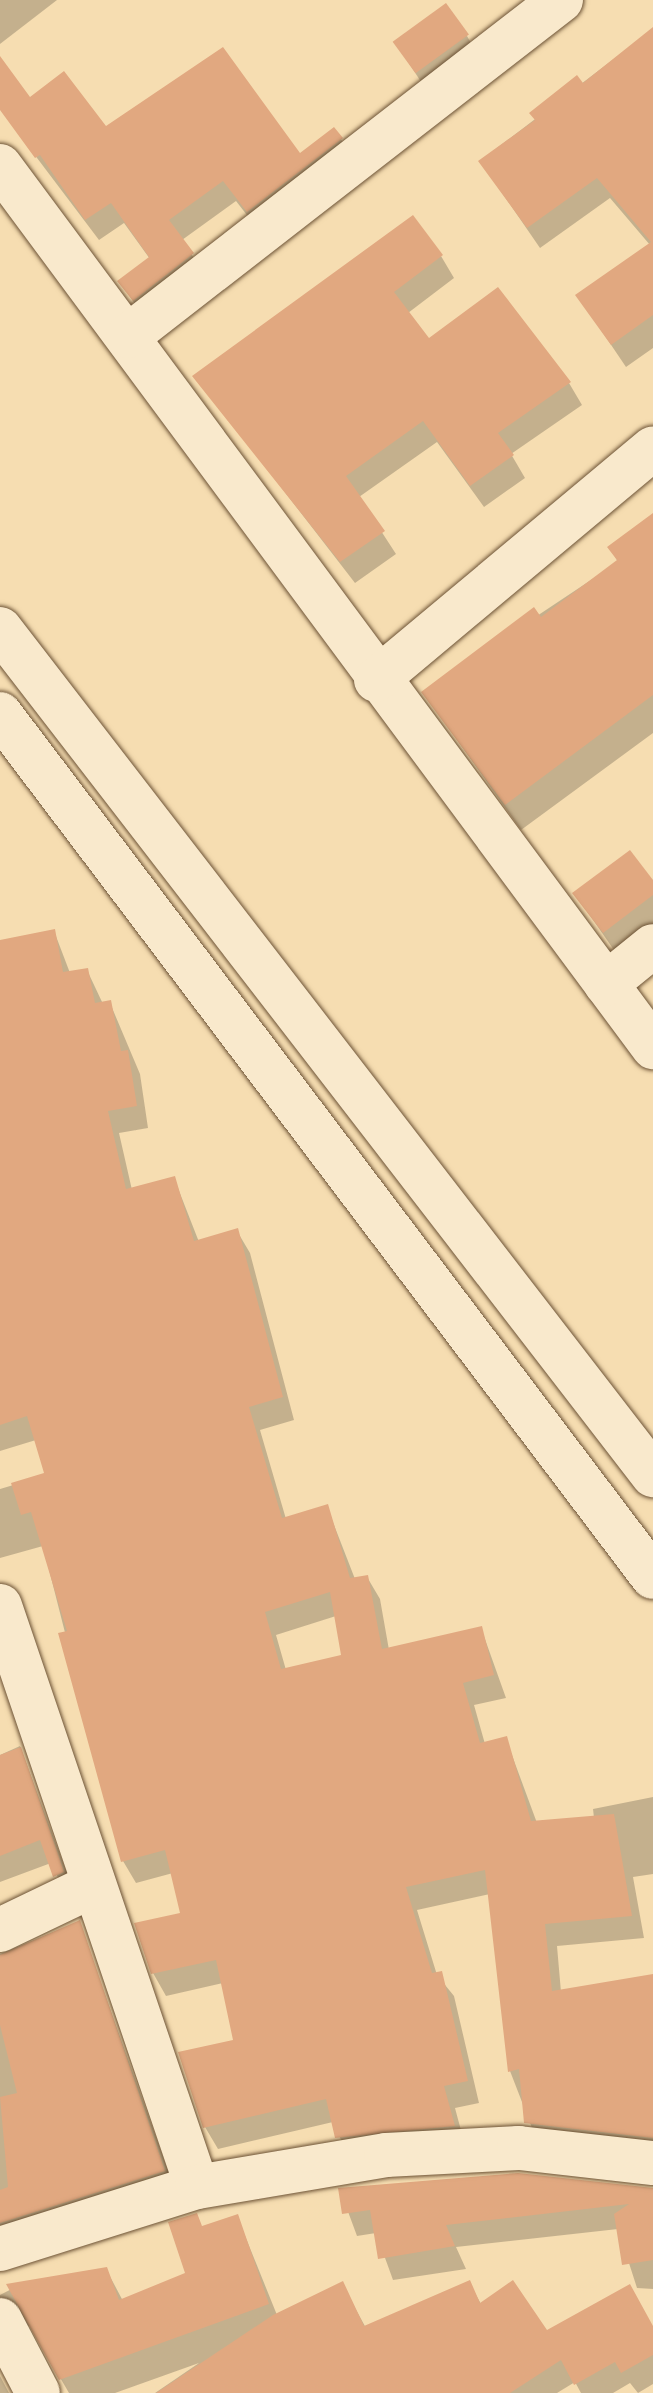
<!DOCTYPE html>
<style>
body{margin:0}
#map{position:relative;width:653px;height:2393px;overflow:hidden;background:#f6ddb1;font-family:"IM FELL English",serif}
div>[style]{position:absolute}
.shadow>*{inset:0;background:#0003}
.building>*{inset:0;background:#e1a880;transform-origin:0 0}
.roads{filter:drop-shadow(0 0 2px #6c5235) drop-shadow(0 0 2px #6c5235)}
.minor>*{height:44px;margin:-22px;padding:0 22px;transform-origin:22px;border-radius:22px;background:#f9e9cc}
.secondary>*{height:44px;margin:-22px;padding:0 22px;transform-origin:22px;border-radius:22px;background:#f9e9cc}
span{translate:-50% -50%;white-space:nowrap;text-align:center;line-height:1.15;-webkit-text-stroke:6px #f9e9cc;paint-order:stroke}
</style>
<div id="map">
<div class="shadow">
<div style="clip-path:polygon(0 0,57px 0,0 44px)"></div>
<div style="clip-path:polygon(653px 29px,653px 348px,626px 367px,578px 296px,650px 245px,610px 198px,540px 248px,480px 161px)"></div>
<div style="clip-path:polygon(467px 36px,479px 57px,429px 94px,395px 42px)"></div>
<div style="clip-path:polygon(0 59px,29px 100px,106px 129px,299px 155px,341px 139px,353px 160px,260px 232px,236px 201px,182px 240px,205px 275px,146px 321px,120px 281px,150px 259px,124px 223px,99px 240px,0 109px)"></div>
<div style="clip-path:polygon(441px 256px,454px 278px,408px 313px,429px 341px,569px 383px,582px 405px,511px 454px,525px 478px,484px 507px,437px 442px,359px 497px,396px 554px,355px 583px,195px 376px)"></div>
<div style="clip-path:polygon(653px 517px,653px 733px,521px 830px,423px 692px,618px 562px,610px 548px)"></div>
<div style="clip-path:polygon(653px 884px,653px 925px,616px 953px,575px 894px)"></div>
<div style="clip-path:polygon(evenodd,54px 931px,70px 973px,87px 970px,103px 1004px,110px 1003px,140px 1074px,148px 1128px,119px 1133px,132px 1190px,174px 1178px,199px 1242px,237px 1231px,250px 1253px,294px 1420px,260px 1430px,286px 1519px,327px 1507px,355px 1579px,367px 1577px,380px 1599px,389px 1650px,481px 1628px,506px 1698px,474px 1705px,485px 1744px,506px 1739px,537px 1823px,594px 1818px,593px 1809px,653px 1797px,653px 1874px,633px 1877px,644px 1938px,557px 1946px,561px 1992px,653px 1977px,653px 2158px,539px 2146px,510px 2071px,490px 1894px,417px 1910px,437px 1975px,454px 1996px,479px 2103px,455px 2108px,466px 2149px,350px 2160px,333px 2122px,218px 2149px,205px 2127px,235px 2042px,223px 1983px,166px 1996px,153px 1973px,182px 1914px,173px 1873px,136px 1883px,123px 1861px,43px 1546px,0 1558px,0 1489px,47px 1475px,36px 1440px,0 1451px,0 942px,54px 931px,336px 1616px,343px 1657px,286px 1670px,276px 1635px,336px 1616px)"></div>
<div style="clip-path:polygon(20px 1746px,75px 1895px,68px 1898px,51px 1863px,0 1882px,0 1755px)"></div>
<div style="clip-path:polygon(79px 1922px,176px 2193px,0 2251px,0 1954px)"></div>
<div style="clip-path:polygon(653px 2189px,653px 2289px,637px 2288px,618px 2229px,456px 2247px,466px 2269px,393px 2280px,376px 2233px,357px 2236px,340px 2190px)"></div>
<div style="clip-path:polygon(237px 2216px,277px 2315px,342px 2284px,366px 2328px,469px 2282px,481px 2304px,546px 2333px,653px 2329px,653px 2384px,638px 2393px,630px 2383px,613px 2393px,581px 2393px,575px 2382px,557px 2393px,155px 2393px,199px 2363px,115px 2393px,69px 2393px,30px 2326px,7px 2325px,0 2312px,0 2295px,25px 2282px,106px 2269px,123px 2301px,187px 2274px,203px 2228px)"></div>
<div style="clip-path:polygon(0 2376px,9px 2393px,0 2393px)"></div>
</div>
<div class="building">
<div style="left:446px;top:3px;width:39px;height:66px;rotate:54deg"></div>
<div style="clip-path:polygon(653px 27px,653px 315px,611px 345px,575px 295px,651px 242px,597px 178px,527px 228px,478px 161px,535px 120px,529px 113px,577px 75px,583px 83px)"></div>
<div style="clip-path:polygon(223px 47px,300px 153px,334px 127px,343px 138px,247px 212px,223px 181px,169px 220px,194px 253px,133px 301px,117px 281px,149px 257px,111px 203px,85px 220px,40px 155px,35px 158px,0 110px,0 56px,30px 97px,64px 71px,106px 126px)"></div>
<div style="clip-path:polygon(413px 215px,443px 255px,394px 292px,429px 338px,498px 287px,571px 382px,498px 433px,514px 455px,470px 486px,423px 421px,346px 476px,385px 531px,340px 562px,192px 376px)"></div>
<div style="clip-path:polygon(653px 513px,653px 695px,505px 805px,421px 692px,534px 607px,541px 617px,617px 560px,607px 547px)"></div>
<div style="clip-path:polygon(630px 850px,653px 880px,653px 895px,603px 933px,572px 893px)"></div>
<div style="clip-path:polygon(evenodd,55px 929px,63px 972px,88px 968px,95px 1003px,111px 1000px,121px 1051px,128px 1050px,137px 1106px,108px 1111px,126px 1189px,175px 1176px,194px 1241px,238px 1228px,283px 1397px,249px 1407px,282px 1518px,328px 1504px,350px 1578px,368px 1575px,382px 1649px,482px 1626px,494px 1675px,463px 1683px,480px 1743px,507px 1736px,531px 1821px,614px 1814px,632px 1916px,545px 1924px,552px 1991px,653px 1974px,653px 2138px,524px 2123px,519px 2069px,508px 2072px,485px 1870px,406px 1887px,432px 1973px,442px 1971px,468px 2081px,444px 2086px,455px 2126px,335px 2138px,326px 2099px,203px 2128px,178px 2052px,233px 2040px,216px 1960px,151px 1974px,134px 1923px,180px 1913px,165px 1850px,121px 1862px,58px 1633px,67px 1631px,31px 1512px,21px 1515px,11px 1483px,44px 1473px,27px 1416px,0 1425px,0 940px,55px 929px,330px 1592px,341px 1655px,281px 1669px,265px 1612px,330px 1592px)"></div>
<div style="clip-path:polygon(21px 1747px,64px 1872px,53px 1877px,40px 1840px,0 1856px,0 1755px)"></div>
<div style="clip-path:polygon(80px 1920px,165px 2171px,0 2223px,0 2190px,8px 2187px,0 2097px,17px 2093px,0 2025px,0 1955px)"></div>
<div style="clip-path:polygon(518px 2173px,653px 2188px,653px 2260px,622px 2265px,614px 2214px,629px 2204px,446px 2225px,455px 2246px,378px 2259px,370px 2210px,342px 2214px,338px 2188px)"></div>
<div style="clip-path:polygon(197px 2213px,202px 2226px,238px 2214px,269px 2304px,59px 2380px,6px 2284px,107px 2267px,119px 2300px,185px 2273px,168px 2222px)"></div>
<div style="clip-path:polygon(470px 2280px,480px 2303px,513px 2280px,547px 2330px,630px 2284px,653px 2326px,653px 2355px,621px 2373px,615px 2362px,574px 2385px,561px 2360px,510px 2393px,156px 2393px,273px 2315px,343px 2281px,364px 2326px)"></div>
</div>
<div class="roads">
<div class="minor">
<div style="left:0;top:166px;width:1097px;rotate:53.45deg"></div>
<div style="left:128px;top:336px;width:548px;rotate:-37.81deg"></div>
<div style="left:376px;top:680px;width:361px;rotate:-39.9deg"></div>
<div style="left:606px;top:984px;width:60px;rotate:-39deg"></div>
<div style="left:0;top:1606px;width:613px;rotate:71.27deg"></div>
<div style="left:0;top:1930px;width:102px;rotate:-25.6deg"></div>
<div style="left:0;top:2249px;width:207px;rotate:-17.5deg"></div>
<div style="left:197px;top:2187px;width:192px;rotate:-9.6deg"></div>
<div style="left:386px;top:2155px;width:133px;rotate:-3deg"></div>
<div style="left:519px;top:2148px;width:135px;rotate:6.4deg"></div>
<div style="left:0;top:2320px;width:82px;rotate:62.5deg"></div>
</div>
<div class="secondary">
<div style="left:0;top:629px;width:1069px;rotate:52.34deg"></div>
<div style="left:0;top:714px;width:1082px;rotate:52.89deg"></div>
</div>
</div>
</div>
